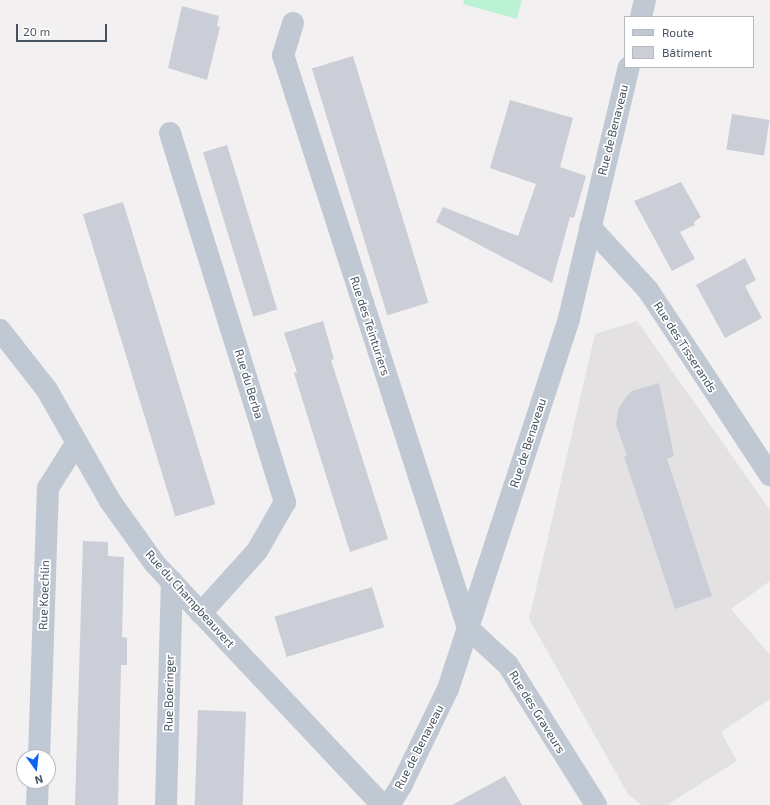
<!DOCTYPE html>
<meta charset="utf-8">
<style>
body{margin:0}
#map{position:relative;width:770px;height:805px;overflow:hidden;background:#f2f0f0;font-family:"Exo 2",sans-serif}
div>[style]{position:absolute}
.education>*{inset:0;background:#e3e1e2}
.green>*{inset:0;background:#bcf2d4}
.building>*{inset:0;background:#cbced6;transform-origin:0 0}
.minor>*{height:22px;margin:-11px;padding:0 11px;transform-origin:11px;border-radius:11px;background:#c0c9d3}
span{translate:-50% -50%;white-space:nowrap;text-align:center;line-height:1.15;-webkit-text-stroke:3.5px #fff;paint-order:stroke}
.street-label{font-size:12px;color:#46525f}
.legend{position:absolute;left:624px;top:16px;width:130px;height:52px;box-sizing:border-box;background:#fff;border:1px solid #b5babf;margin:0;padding:5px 7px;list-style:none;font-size:12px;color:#46525f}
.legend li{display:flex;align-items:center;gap:8px;height:20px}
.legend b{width:20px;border:1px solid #b5babf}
.north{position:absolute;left:16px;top:749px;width:40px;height:40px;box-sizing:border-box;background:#fff;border:1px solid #b5babf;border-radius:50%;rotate:165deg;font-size:11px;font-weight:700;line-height:16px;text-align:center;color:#46525f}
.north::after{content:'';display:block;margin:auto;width:14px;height:18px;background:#0d64ef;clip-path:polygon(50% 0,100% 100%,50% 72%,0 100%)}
.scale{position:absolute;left:16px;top:24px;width:91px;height:18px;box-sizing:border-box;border:2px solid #46525f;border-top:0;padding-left:5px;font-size:12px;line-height:14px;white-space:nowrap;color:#46525f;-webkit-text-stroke:3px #fff;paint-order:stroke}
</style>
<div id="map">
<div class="education">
<div style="clip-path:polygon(637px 321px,770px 510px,770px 581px,731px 609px,770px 655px,770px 699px,721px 732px,737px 761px,667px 805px,641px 805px,628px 794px,529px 619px,595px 334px)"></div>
</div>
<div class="green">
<div style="clip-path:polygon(464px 0,522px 0,517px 19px,463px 4px)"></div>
</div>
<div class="building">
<div style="clip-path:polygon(182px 6px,219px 16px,217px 26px,220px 27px,207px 80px,168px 68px)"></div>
<div style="left:353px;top:56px;width:258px;height:43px;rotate:73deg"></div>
<div style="clip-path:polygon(510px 100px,573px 118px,560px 167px,586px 176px,574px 218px,570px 217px,552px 283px,436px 222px,443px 207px,518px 236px,536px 184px,490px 168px)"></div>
<div style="left:732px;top:114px;width:38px;height:36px;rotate:9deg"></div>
<div style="left:227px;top:145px;width:172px;height:25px;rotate:73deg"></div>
<div style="clip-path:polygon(681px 182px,701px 217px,694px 222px,695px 225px,680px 232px,695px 259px,672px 271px,634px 201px)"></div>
<div style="left:123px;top:202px;width:316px;height:42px;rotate:73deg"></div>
<div style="clip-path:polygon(745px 258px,756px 280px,745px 286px,762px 318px,725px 338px,696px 285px)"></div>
<div style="clip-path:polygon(323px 321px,334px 359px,331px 360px,388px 539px,350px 552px,294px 373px,297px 372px,284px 333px)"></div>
<div style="clip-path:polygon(659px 383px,674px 456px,667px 459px,712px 596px,675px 609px,624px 457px,627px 456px,616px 424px,618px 410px,626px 397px,632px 391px)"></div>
<div style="clip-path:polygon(83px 541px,108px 542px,108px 556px,124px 557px,122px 637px,127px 638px,127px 665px,121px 665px,118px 805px,75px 805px)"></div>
<div style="left:372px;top:587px;width:42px;height:102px;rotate:73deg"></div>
<div style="left:198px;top:710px;width:48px;height:95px;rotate:2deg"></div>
<div style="clip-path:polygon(505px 776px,522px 805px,452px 805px)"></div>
</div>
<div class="minor">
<div style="left:641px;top:17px;width:17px;rotate:-77deg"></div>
<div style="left:293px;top:23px;width:34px;rotate:107deg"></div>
<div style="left:283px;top:55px;width:602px;rotate:72.11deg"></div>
<div style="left:468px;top:628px;width:54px;rotate:42.8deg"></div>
<div style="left:508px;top:665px;width:165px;rotate:57.8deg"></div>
<div style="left:170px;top:133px;width:387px;rotate:72.7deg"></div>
<div style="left:285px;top:502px;width:56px;rotate:119.7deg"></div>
<div style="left:257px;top:551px;width:84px;rotate:132.1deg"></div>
<div style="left:590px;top:227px;width:86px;rotate:47.4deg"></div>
<div style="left:648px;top:290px;width:222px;rotate:56.6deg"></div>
<div style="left:0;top:330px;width:76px;rotate:51.9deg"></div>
<div style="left:47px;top:390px;width:128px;rotate:60.4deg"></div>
<div style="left:110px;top:501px;width:77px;rotate:54.5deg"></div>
<div style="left:155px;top:564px;width:331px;rotate:46.7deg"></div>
<div style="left:39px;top:757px;width:269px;rotate:-88.1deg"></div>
<div style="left:48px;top:488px;width:54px;rotate:-57.8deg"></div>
<div style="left:37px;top:805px;width:24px;rotate:-88deg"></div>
<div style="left:166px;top:805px;width:224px;rotate:-88.5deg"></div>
<div style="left:389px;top:805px;width:25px;rotate:-58deg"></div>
<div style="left:402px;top:784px;width:106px;rotate:-64.2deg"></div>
<div style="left:448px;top:689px;width:390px;rotate:-71.9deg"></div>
<div style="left:569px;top:318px;width:258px;rotate:-76.6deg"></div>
</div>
<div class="street-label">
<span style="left:613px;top:130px;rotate:-76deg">Rue de Benaveau</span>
<span style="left:370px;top:326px;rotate:72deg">Rue des Teinturiers</span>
<span style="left:685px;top:347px;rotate:57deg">Rue des Tisserands</span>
<span style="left:249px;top:384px;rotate:73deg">Rue du Berba</span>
<span style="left:528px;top:443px;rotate:-72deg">Rue de Benaveau</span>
<span style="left:44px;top:595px;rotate:-88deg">Rue Koechlin</span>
<span style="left:190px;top:599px;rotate:48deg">Rue du Champbeauvert</span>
<span style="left:169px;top:693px;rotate:-89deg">Rue Boeringer</span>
<span style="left:537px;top:712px;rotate:58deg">Rue des Graveurs</span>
<span style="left:419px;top:747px;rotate:-63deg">Rue de Benaveau</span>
</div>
<ul class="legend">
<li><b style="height:5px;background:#c0c9d3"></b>Route</li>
<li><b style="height:11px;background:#cbced6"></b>Bâtiment</li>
</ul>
<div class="north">N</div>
<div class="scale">20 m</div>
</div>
